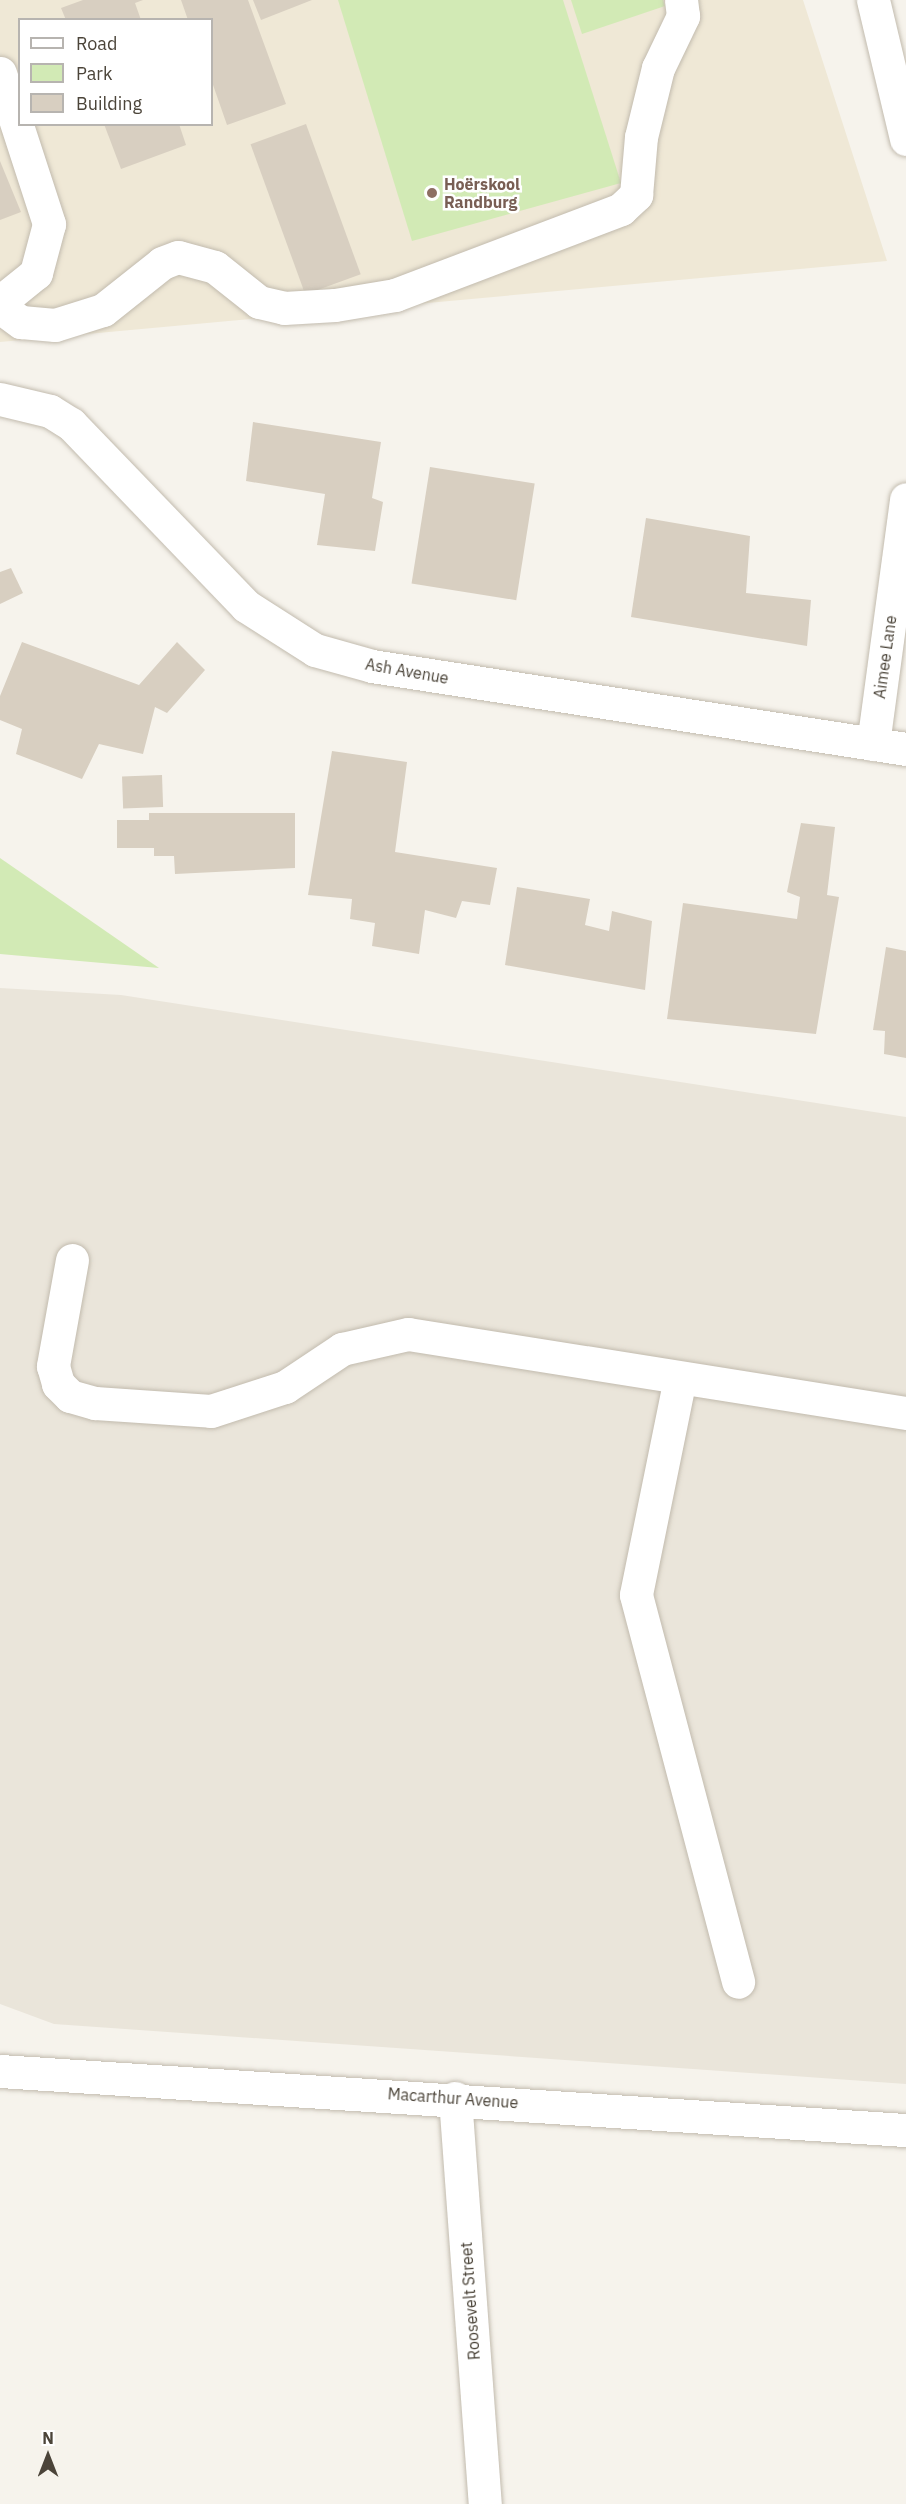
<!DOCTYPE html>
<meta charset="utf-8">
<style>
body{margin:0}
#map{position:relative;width:906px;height:2504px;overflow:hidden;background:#f6f3ec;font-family:"IBM Plex Sans",sans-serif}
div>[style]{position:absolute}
.residential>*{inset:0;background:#eae5da}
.education>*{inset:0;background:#efe8d6}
.green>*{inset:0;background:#d2eab5}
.building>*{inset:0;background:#d8cfc1;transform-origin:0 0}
.roads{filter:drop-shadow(0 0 2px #c2bbae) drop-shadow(0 0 2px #c2bbae)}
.minor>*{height:33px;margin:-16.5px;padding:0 16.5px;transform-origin:16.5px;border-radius:16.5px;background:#fff}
.dots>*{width:16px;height:16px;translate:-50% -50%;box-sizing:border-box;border:3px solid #fff;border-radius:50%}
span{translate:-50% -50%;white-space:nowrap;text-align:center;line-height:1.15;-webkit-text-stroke:5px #fff;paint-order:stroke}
.education-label{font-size:16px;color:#785e54;font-weight:700}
.left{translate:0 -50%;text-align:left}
.street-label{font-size:16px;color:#4b4439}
.legend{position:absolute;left:18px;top:18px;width:195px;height:108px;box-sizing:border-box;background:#fff;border:2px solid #b7b4b0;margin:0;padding:8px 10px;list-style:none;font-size:18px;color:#4b4439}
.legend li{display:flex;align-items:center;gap:12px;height:30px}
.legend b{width:30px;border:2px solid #b7b4b0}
.north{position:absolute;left:18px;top:2426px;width:60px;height:60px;-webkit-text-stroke:4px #fff;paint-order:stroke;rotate:0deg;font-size:16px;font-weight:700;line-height:24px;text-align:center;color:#4b4439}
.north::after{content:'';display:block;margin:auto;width:21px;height:27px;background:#4b4439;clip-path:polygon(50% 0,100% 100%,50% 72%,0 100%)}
</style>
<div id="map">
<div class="residential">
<div style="clip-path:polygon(0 988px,121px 995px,906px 1117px,906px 2084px,54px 2024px,0 2004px)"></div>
</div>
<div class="education">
<div style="clip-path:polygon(evenodd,0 0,803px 0,887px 261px,0 342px,0 0,20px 20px,212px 20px,212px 124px,20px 124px,20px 20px)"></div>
</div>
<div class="green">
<div style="clip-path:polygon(338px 0,563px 0,621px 183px,412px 241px)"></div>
<div style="clip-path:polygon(571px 0,663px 0,665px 6px,582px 34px)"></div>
<div style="clip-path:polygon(0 858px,159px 968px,0 954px)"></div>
</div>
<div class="building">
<div style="clip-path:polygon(83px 0,143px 0,135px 3px,141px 20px,66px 20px,61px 8px)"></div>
<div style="clip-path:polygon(181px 0,248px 0,286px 104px,227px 125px,212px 82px,212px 20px,188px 20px)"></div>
<div style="clip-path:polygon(253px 0,312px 0,261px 20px)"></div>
<div style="clip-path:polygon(104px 124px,179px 124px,186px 145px,121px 169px)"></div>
<div style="left:306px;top:124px;width:160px;height:59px;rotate:70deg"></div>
<div style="clip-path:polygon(0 161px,21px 212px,0 220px)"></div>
<div style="clip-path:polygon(253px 422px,381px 442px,372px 498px,383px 502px,375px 551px,317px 545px,325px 494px,246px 481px)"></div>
<div style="left:430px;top:467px;width:106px;height:118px;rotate:9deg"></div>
<div style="clip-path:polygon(646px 518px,750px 536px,746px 593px,811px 600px,807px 646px,631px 617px)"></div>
<div style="clip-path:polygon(11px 568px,23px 593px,0 604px,0 572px)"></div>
<div style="clip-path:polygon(22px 642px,139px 685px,177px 642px,205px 670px,167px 713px,155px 707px,143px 754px,99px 744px,82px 779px,16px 754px,22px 729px,0 720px,0 696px)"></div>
<div style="clip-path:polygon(332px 751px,407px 762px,395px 852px,497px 868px,490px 905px,462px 901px,456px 918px,425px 910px,419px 954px,372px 946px,375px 923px,350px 919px,352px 899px,308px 895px)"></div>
<div style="left:162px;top:775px;width:32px;height:40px;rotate:88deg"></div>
<div style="clip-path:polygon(149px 813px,295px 813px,295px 868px,175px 874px,174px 856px,154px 856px,154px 848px,117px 848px,117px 820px,149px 820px)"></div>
<div style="clip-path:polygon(801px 823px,835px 827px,827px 895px,839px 897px,816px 1034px,667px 1019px,683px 903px,797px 919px,800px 897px,787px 892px)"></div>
<div style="clip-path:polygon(517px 887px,590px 899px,585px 925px,609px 931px,612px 911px,652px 921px,645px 990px,505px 965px)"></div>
<div style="clip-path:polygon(886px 947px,906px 951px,906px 1058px,884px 1054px,885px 1031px,873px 1030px)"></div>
</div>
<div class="roads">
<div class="minor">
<div style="left:873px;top:0;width:143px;rotate:76.6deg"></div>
<div style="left:0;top:73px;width:159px;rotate:72deg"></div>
<div style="left:49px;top:224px;width:51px;rotate:104.9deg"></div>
<div style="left:36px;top:273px;width:46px;rotate:141.1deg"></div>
<div style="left:0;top:307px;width:26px;rotate:36deg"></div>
<div style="left:21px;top:322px;width:34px;rotate:5deg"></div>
<div style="left:55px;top:325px;width:50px;rotate:-17.4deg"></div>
<div style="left:103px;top:310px;width:75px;rotate:-38.5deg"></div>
<div style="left:162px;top:263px;width:17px;rotate:-21deg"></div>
<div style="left:178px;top:257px;width:38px;rotate:15deg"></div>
<div style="left:215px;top:267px;width:56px;rotate:38.5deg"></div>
<div style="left:259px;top:302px;width:26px;rotate:13deg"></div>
<div style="left:284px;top:308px;width:51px;rotate:-3.4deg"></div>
<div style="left:335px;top:305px;width:61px;rotate:-9.5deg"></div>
<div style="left:395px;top:295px;width:242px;rotate:-20.8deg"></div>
<div style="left:621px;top:209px;width:21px;rotate:-43deg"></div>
<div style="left:636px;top:195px;width:58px;rotate:-85.1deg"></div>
<div style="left:641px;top:137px;width:71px;rotate:-76.2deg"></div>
<div style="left:658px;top:68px;width:58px;rotate:-64.3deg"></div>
<div style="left:683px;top:16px;width:16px;rotate:-97deg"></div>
<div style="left:0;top:399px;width:51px;rotate:13.5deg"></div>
<div style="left:50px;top:411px;width:25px;rotate:32deg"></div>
<div style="left:71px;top:424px;width:252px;rotate:46.1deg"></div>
<div style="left:246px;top:606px;width:82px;rotate:32.5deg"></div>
<div style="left:315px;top:650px;width:59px;rotate:15.7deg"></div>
<div style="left:372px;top:666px;width:540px;rotate:8.83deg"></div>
<div style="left:873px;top:744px;width:247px;rotate:-82.3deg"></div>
<div style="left:72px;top:1260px;width:108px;rotate:100.2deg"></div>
<div style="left:53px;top:1366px;width:19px;rotate:74deg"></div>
<div style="left:58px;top:1384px;width:17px;rotate:45deg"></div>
<div style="left:70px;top:1396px;width:26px;rotate:16deg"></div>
<div style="left:95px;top:1403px;width:116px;rotate:3.9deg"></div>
<div style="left:211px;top:1411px;width:78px;rotate:-18deg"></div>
<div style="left:285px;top:1387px;width:69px;rotate:-33.7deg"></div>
<div style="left:342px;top:1349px;width:68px;rotate:-12.8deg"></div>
<div style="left:408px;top:1334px;width:504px;rotate:9.01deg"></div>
<div style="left:680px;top:1378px;width:221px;rotate:101.5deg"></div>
<div style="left:636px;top:1595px;width:400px;rotate:75.2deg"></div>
<div style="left:0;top:2071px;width:908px;rotate:3.73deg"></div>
<div style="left:455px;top:2098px;width:407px;rotate:85.8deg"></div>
</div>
</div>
<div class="dots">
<div style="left:432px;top:193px;background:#8d6e63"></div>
</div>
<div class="education-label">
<span class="left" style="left:444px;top:193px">Hoërskool<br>Randburg</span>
</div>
<div class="street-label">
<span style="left:885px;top:657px;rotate:-82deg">Aimee Lane</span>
<span style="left:407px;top:671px;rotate:10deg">Ash Avenue</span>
<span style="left:453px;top:2098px;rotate:4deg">Macarthur Avenue</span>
<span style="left:470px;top:2301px;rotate:-94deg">Roosevelt Street</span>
</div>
<ul class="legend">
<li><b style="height:8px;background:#fff"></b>Road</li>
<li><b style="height:16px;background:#d2eab5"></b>Park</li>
<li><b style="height:16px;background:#d8cfc1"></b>Building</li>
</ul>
<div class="north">N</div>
</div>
